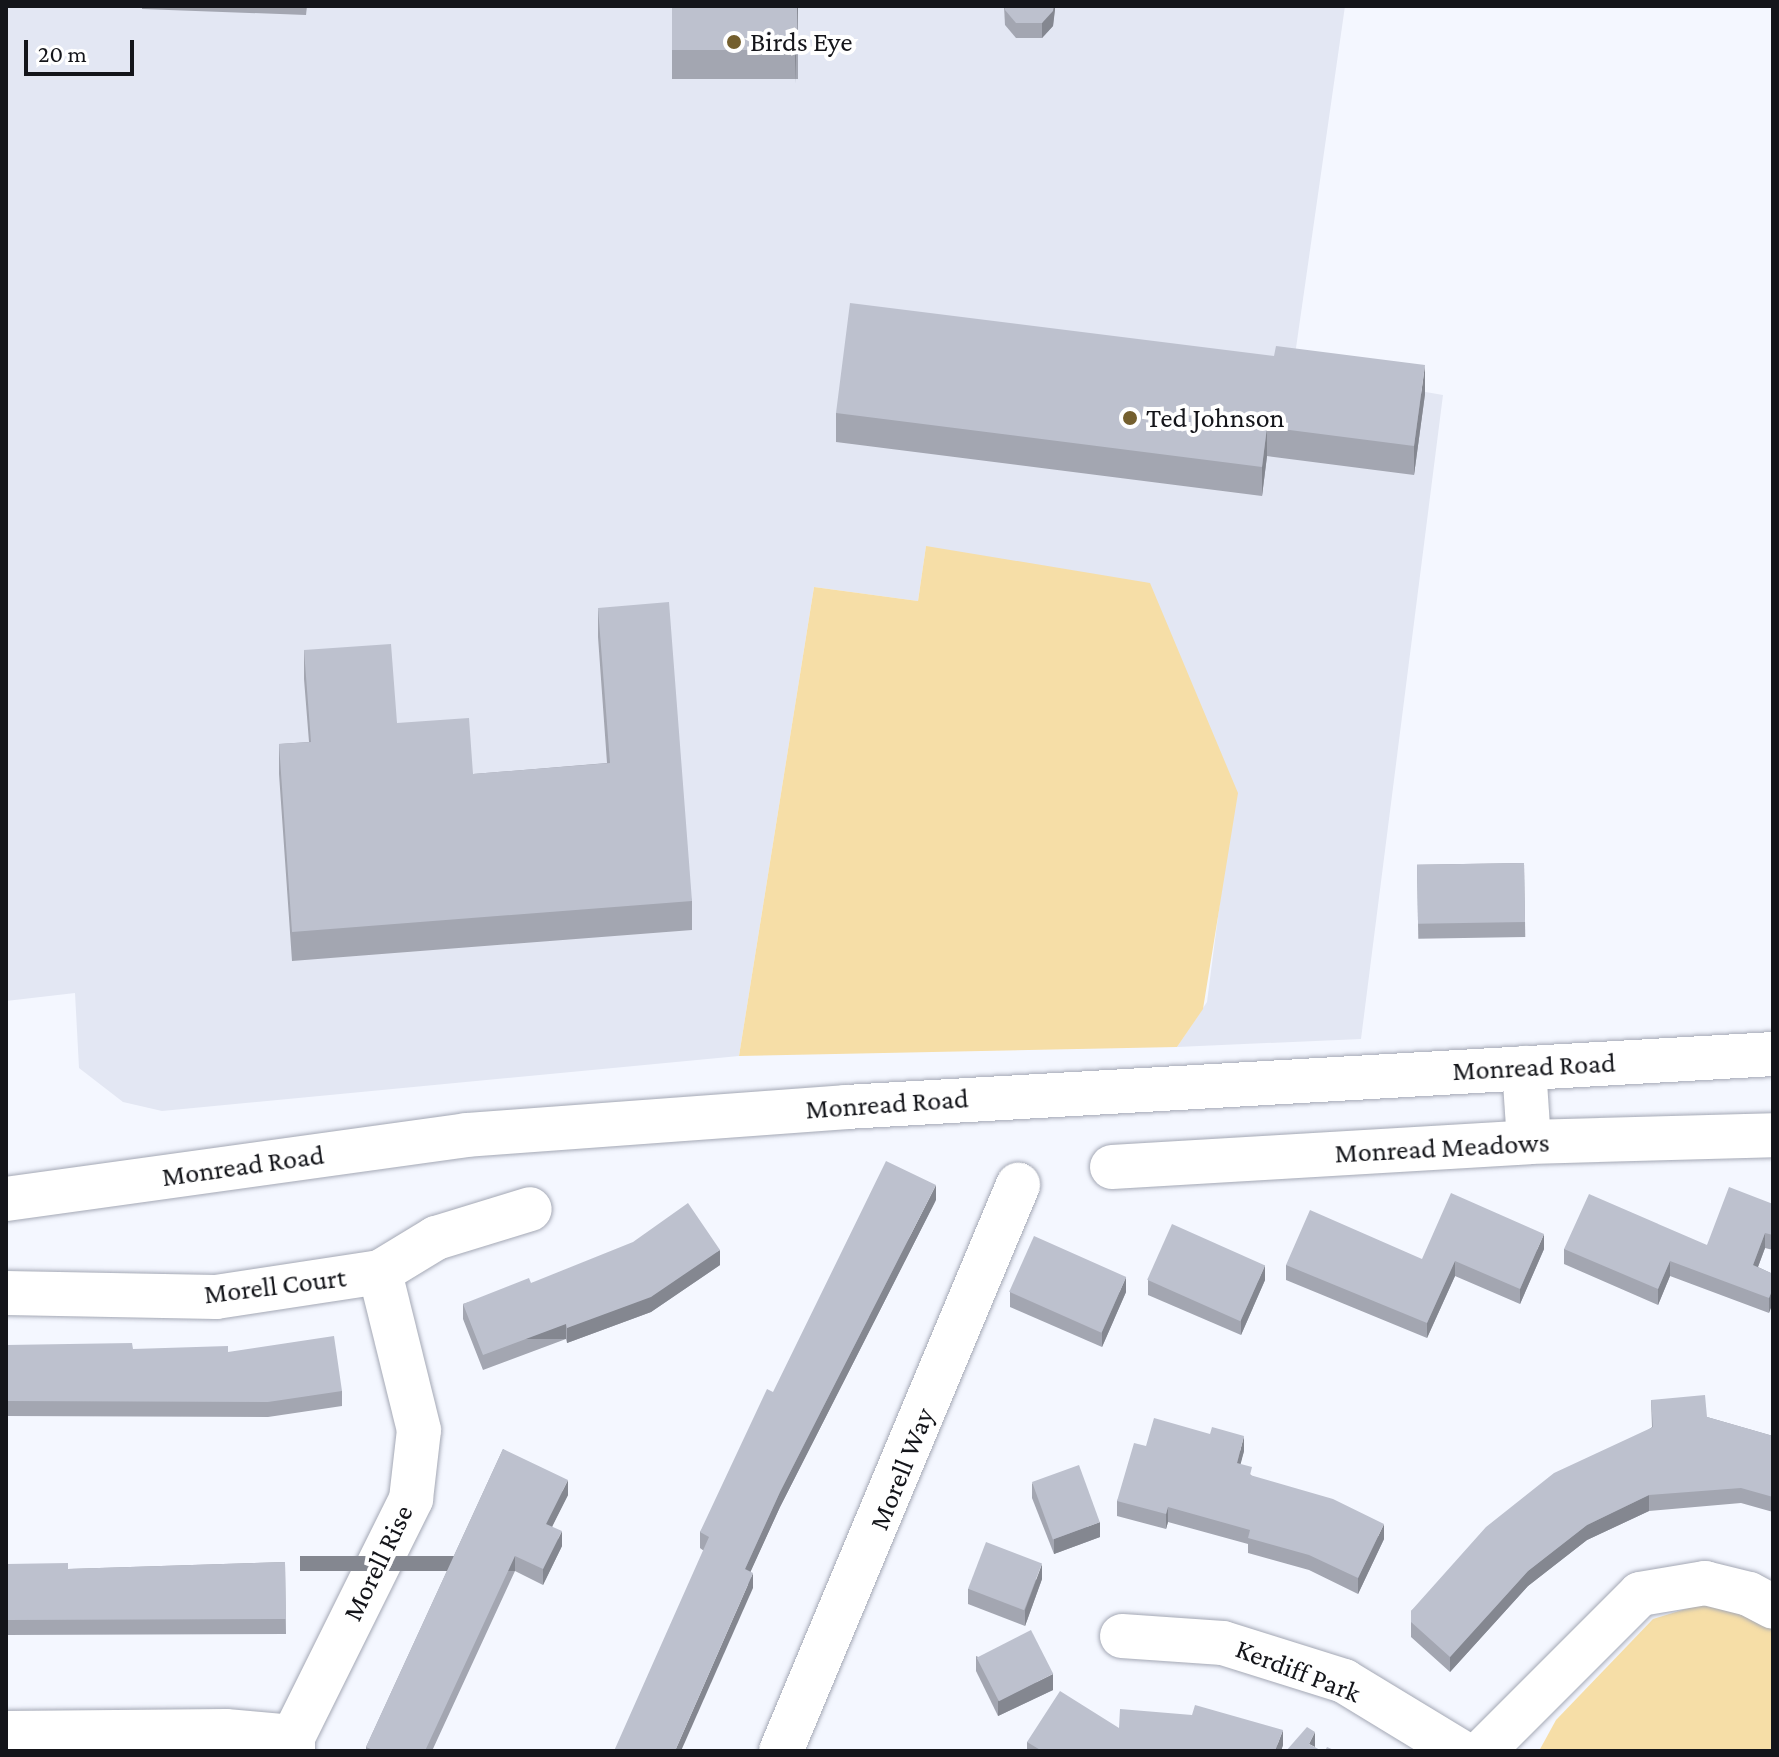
<!DOCTYPE html>
<style>
body{margin:0}
#map{position:relative;width:1779px;height:1757px;overflow:hidden;background:#f4f7ff;font-family:"Crimson Pro",serif}
div>[style]{position:absolute}
.built>*{inset:0;background:#e3e7f3}
.green>*{inset:0;background:#f6dea7}
.roads{filter:drop-shadow(0 0 2px #a4a8b5) drop-shadow(0 0 2px #a4a8b5)}
.minor>*{height:44px;margin:-22px;padding:0 22px;transform-origin:22px;border-radius:22px;background:#fff}
.wall>*{inset:0;background:#a3a6b1;transform-origin:0 0}
.shaded-wall>*{inset:0;background:#848790;transform-origin:0 0}
.building>*{inset:0;background:#bdc1ce;transform-origin:0 0}
.dots>*{width:22px;height:22px;translate:-50% -50%;box-sizing:border-box;border:4px solid #fff;border-radius:50%}
span{translate:-50% -50%;white-space:nowrap;text-align:center;line-height:1.15;-webkit-text-stroke:8px #fff;paint-order:stroke}
.poi-label{font-size:28px;color:#14151a}
.left{translate:0 -50%;text-align:left}
.street-label{font-size:28px;color:#14151a}
.frame{position:absolute;inset:0;border:8px solid #14151a;pointer-events:none}
.scale{position:absolute;left:24px;top:40px;width:110px;height:36px;box-sizing:border-box;border:4px solid #14151a;border-top:0;padding-left:10px;font-size:24px;line-height:28px;white-space:nowrap;color:#14151a;-webkit-text-stroke:6px #fff;paint-order:stroke}
</style>
<div id="map">
<div class="built">
<div style="clip-path:polygon(6px 6px,1345px 6px,1293px 369px,1443px 395px,1361px 1039px,1177px 1047px,1207px 1002px,1234px 792px,926px 546px,918px 601px,814px 587px,739px 1056px,162px 1111px,123px 1102px,79px 1068px,75px 993px,6px 1001px)"></div>
</div>
<div class="green">
<div style="clip-path:polygon(926px 546px,1150px 583px,1238px 793px,1203px 1009px,1177px 1047px,739px 1056px,814px 587px,918px 601px)"></div>
<div style="clip-path:polygon(1705px 1603px,1773px 1622px,1773px 1751px,1539px 1751px,1556px 1720px,1653px 1619px)"></div>
</div>
<div class="roads">
<div class="minor">
<div style="left:1524px;top:1068px;width:74px;rotate:86.1deg"></div>
<div style="left:1112px;top:1167px;width:418px;rotate:-3.4deg"></div>
<div style="left:1529px;top:1142px;width:244px;rotate:-1.6deg"></div>
<div style="left:6px;top:1199px;width:464px;rotate:-7.9deg"></div>
<div style="left:466px;top:1135px;width:381px;rotate:-4.2deg"></div>
<div style="left:846px;top:1107px;width:929px;rotate:-3.27deg"></div>
<div style="left:6px;top:1293px;width:210px;rotate:1.1deg"></div>
<div style="left:216px;top:1297px;width:166px;rotate:-8.7deg"></div>
<div style="left:380px;top:1272px;width:66px;rotate:-31.3deg"></div>
<div style="left:436px;top:1238px;width:98px;rotate:-17.1deg"></div>
<div style="left:1122px;top:1636px;width:101px;rotate:4deg"></div>
<div style="left:1223px;top:1643px;width:127px;rotate:17.4deg"></div>
<div style="left:1344px;top:1681px;width:135px;rotate:31.3deg"></div>
<div style="left:6px;top:1733px;width:220px;rotate:-0.5deg"></div>
<div style="left:226px;top:1731px;width:67px;rotate:5.1deg"></div>
<div style="left:293px;top:1751px;width:14px;rotate:-90deg"></div>
<div style="left:293px;top:1737px;width:266px;rotate:-63.6deg"></div>
<div style="left:411px;top:1499px;width:69px;rotate:-83.4deg"></div>
<div style="left:419px;top:1430px;width:163px;rotate:-103.9deg"></div>
<div style="left:781px;top:1751px;width:614px;rotate:-67.28deg"></div>
<div style="left:1483px;top:1751px;width:222px;rotate:-45deg"></div>
<div style="left:1640px;top:1594px;width:66px;rotate:-9.6deg"></div>
<div style="left:1705px;top:1583px;width:45px;rotate:14deg"></div>
<div style="left:1749px;top:1594px;width:27px;rotate:28deg"></div>
</div>
</div>
<div class="wall">
<div style="clip-path:polygon(142px 6px,307px 6px,306px 15px,142px 9px)"></div>
<div style="left:672px;top:6px;width:126px;height:73px"></div>
<div style="clip-path:polygon(1004px 6px,1055px 6px,1053px 26px,1042px 38px,1016px 38px,1005px 25px)"></div>
<div style="clip-path:polygon(1425px 394px,1414px 475px,1267px 456px,1262px 496px,836px 442px,836px 413px)"></div>
<div style="clip-path:polygon(598px 608px,692px 901px,692px 930px,292px 961px,279px 774px,279px 744px,309px 742px,304px 679px,304px 650px,397px 723px,473px 774px,607px 763px,598px 637px)"></div>
<div style="left:1524px;top:863px;width:74px;height:107px;rotate:89deg"></div>
<div style="clip-path:polygon(936px 1200px,780px 1507px,750px 1572px,753px 1588px,700px 1548px,700px 1532px)"></div>
<div style="clip-path:polygon(1773px 1204px,1773px 1250px,1765px 1248px,1758px 1267px,1773px 1274px,1769px 1313px,1670px 1276px,1658px 1305px,1564px 1264px,1564px 1249px,1707px 1245px)"></div>
<div style="clip-path:polygon(1544px 1249px,1520px 1304px,1455px 1276px,1427px 1338px,1286px 1280px,1286px 1265px,1422px 1259px)"></div>
<div style="clip-path:polygon(720px 1265px,651px 1312px,567px 1343px,566px 1339px,483px 1370px,463px 1319px,463px 1304px,531px 1283px)"></div>
<div style="clip-path:polygon(1148px 1280px,1265px 1280px,1241px 1335px,1148px 1295px)"></div>
<div style="clip-path:polygon(1010px 1292px,1126px 1292px,1102px 1347px,1010px 1307px)"></div>
<div style="clip-path:polygon(6px 1345px,228px 1352px,342px 1391px,342px 1406px,268px 1417px,6px 1416px)"></div>
<div style="clip-path:polygon(1651px 1400px,1707px 1417px,1773px 1436px,1773px 1512px,1741px 1503px,1649px 1511px,1587px 1540px,1528px 1586px,1450px 1672px,1411px 1637px,1411px 1611px,1652px 1427px)"></div>
<div style="clip-path:polygon(1146px 1446px,1244px 1451px,1240px 1464px,1252px 1476px,1384px 1539px,1358px 1594px,1309px 1570px,1248px 1553px,1248px 1544px,1168px 1522px,1166px 1529px,1117px 1516px,1117px 1501px)"></div>
<div style="clip-path:polygon(503px 1449px,568px 1495px,552px 1526px,562px 1546px,543px 1585px,515px 1571px,432px 1751px,366px 1751px,366px 1747px)"></div>
<div style="clip-path:polygon(1032px 1483px,1100px 1537px,1054px 1554px,1032px 1498px)"></div>
<div style="clip-path:polygon(285px 1562px,286px 1634px,6px 1635px,6px 1564px,68px 1569px)"></div>
<div style="clip-path:polygon(1042px 1579px,1025px 1626px,968px 1604px,968px 1589px)"></div>
<div style="clip-path:polygon(976px 1656px,1053px 1690px,998px 1716px,976px 1671px)"></div>
<div style="clip-path:polygon(1119px 1728px,1283px 1745px,1281px 1751px,1027px 1751px,1027px 1742px)"></div>
</div>
<div class="shaded-wall">
<div style="clip-path:polygon(797px 6px,798px 6px,795px 83px,795px 54px)"></div>
<div style="clip-path:polygon(1054px 6px,1055px 6px,1055px 10px,1053px 26px,1042px 38px,1042px 23px)"></div>
<div style="clip-path:polygon(1425px 365px,1425px 394px,1414px 475px,1414px 446px)"></div>
<div style="clip-path:polygon(1267px 427px,1267px 456px,1262px 496px,1262px 467px)"></div>
<div style="clip-path:polygon(936px 1185px,936px 1200px,780px 1507px,745px 1584px,745px 1569px,780px 1492px)"></div>
<div style="clip-path:polygon(1765px 1233px,1765px 1248px,1753px 1280px,1753px 1265px)"></div>
<div style="clip-path:polygon(1544px 1234px,1544px 1249px,1520px 1304px,1520px 1289px)"></div>
<div style="clip-path:polygon(720px 1250px,720px 1265px,651px 1312px,567px 1343px,567px 1328px)"></div>
<div style="clip-path:polygon(1455px 1261px,1455px 1276px,1427px 1338px,1427px 1323px)"></div>
<div style="clip-path:polygon(1670px 1261px,1670px 1276px,1658px 1305px,1658px 1289px)"></div>
<div style="clip-path:polygon(1265px 1265px,1265px 1280px,1241px 1335px,1241px 1320px)"></div>
<div style="clip-path:polygon(1126px 1277px,1126px 1292px,1102px 1347px,1102px 1332px)"></div>
<div style="clip-path:polygon(1773px 1288px,1773px 1303px,1769px 1313px,1769px 1298px)"></div>
<div style="left:566px;top:1324px;width:15px;height:89px;rotate:90deg"></div>
<div style="clip-path:polygon(1244px 1436px,1244px 1451px,1237px 1478px,1237px 1463px)"></div>
<div style="clip-path:polygon(568px 1480px,568px 1495px,546px 1539px,546px 1524px)"></div>
<div style="clip-path:polygon(1649px 1495px,1649px 1511px,1587px 1540px,1528px 1586px,1450px 1672px,1450px 1657px,1528px 1571px,1587px 1525px)"></div>
<div style="clip-path:polygon(1168px 1507px,1168px 1522px,1166px 1529px,1166px 1514px)"></div>
<div style="clip-path:polygon(1100px 1522px,1100px 1537px,1054px 1554px,1054px 1539px)"></div>
<div style="clip-path:polygon(1384px 1524px,1384px 1539px,1358px 1594px,1358px 1578px)"></div>
<div style="clip-path:polygon(562px 1531px,562px 1546px,543px 1585px,543px 1569px)"></div>
<div style="left:515px;top:1556px;width:15px;height:215px;rotate:90deg"></div>
<div style="clip-path:polygon(1042px 1564px,1042px 1579px,1025px 1626px,1025px 1610px)"></div>
<div style="clip-path:polygon(753px 1573px,753px 1588px,681px 1751px,675px 1751px)"></div>
<div style="clip-path:polygon(1053px 1674px,1053px 1690px,998px 1716px,998px 1701px)"></div>
<div style="clip-path:polygon(1283px 1730px,1283px 1745px,1281px 1751px,1275px 1751px)"></div>
<div style="clip-path:polygon(1315px 1732px,1315px 1747px,1309px 1744px)"></div>
</div>
<div class="building">
<div style="left:672px;top:6px;width:125px;height:44px"></div>
<div style="clip-path:polygon(1005px 6px,1054px 6px,1053px 11px,1042px 23px,1016px 23px,1005px 10px)"></div>
<div style="clip-path:polygon(850px 303px,1274px 356px,1276px 346px,1425px 365px,1414px 446px,1267px 427px,1262px 467px,836px 413px)"></div>
<div style="clip-path:polygon(669px 602px,692px 901px,292px 932px,279px 744px,311px 742px,304px 650px,391px 644px,397px 723px,469px 718px,473px 774px,610px 763px,598px 608px)"></div>
<div style="left:1524px;top:863px;width:59px;height:107px;rotate:89deg"></div>
<div style="clip-path:polygon(886px 1161px,936px 1185px,780px 1492px,745px 1569px,753px 1573px,675px 1751px,614px 1751px,709px 1537px,700px 1532px,737px 1453px,767px 1389px,773px 1392px)"></div>
<div style="clip-path:polygon(1729px 1187px,1773px 1204px,1773px 1235px,1765px 1233px,1753px 1265px,1773px 1274px,1773px 1288px,1769px 1298px,1670px 1261px,1658px 1289px,1564px 1249px,1589px 1194px,1707px 1245px)"></div>
<div style="clip-path:polygon(1451px 1193px,1544px 1234px,1520px 1289px,1455px 1261px,1427px 1323px,1286px 1265px,1310px 1210px,1422px 1259px)"></div>
<div style="clip-path:polygon(688px 1203px,720px 1250px,651px 1297px,567px 1328px,566px 1324px,483px 1355px,463px 1304px,529px 1278px,531px 1283px,633px 1242px)"></div>
<div style="left:1172px;top:1224px;width:102px;height:61px;rotate:24deg"></div>
<div style="left:1034px;top:1236px;width:101px;height:61px;rotate:24deg"></div>
<div style="clip-path:polygon(334px 1336px,342px 1391px,268px 1402px,6px 1401px,6px 1345px,132px 1343px,133px 1349px,228px 1346px,228px 1352px)"></div>
<div style="clip-path:polygon(1705px 1395px,1707px 1417px,1773px 1436px,1773px 1497px,1741px 1488px,1649px 1495px,1587px 1525px,1528px 1571px,1450px 1657px,1411px 1622px,1411px 1611px,1486px 1527px,1554px 1473px,1653px 1427px,1651px 1400px)"></div>
<div style="clip-path:polygon(1154px 1418px,1210px 1434px,1212px 1427px,1244px 1436px,1237px 1463px,1252px 1467px,1250px 1475px,1333px 1499px,1384px 1524px,1358px 1578px,1309px 1555px,1248px 1538px,1250px 1530px,1168px 1507px,1166px 1514px,1117px 1501px,1134px 1443px,1146px 1446px)"></div>
<div style="clip-path:polygon(503px 1449px,568px 1480px,546px 1524px,562px 1531px,543px 1569px,515px 1556px,425px 1751px,375px 1751px,366px 1747px)"></div>
<div style="left:1079px;top:1465px;width:61px;height:50px;rotate:70deg"></div>
<div style="left:986px;top:1542px;width:60px;height:50px;rotate:21deg"></div>
<div style="clip-path:polygon(285px 1562px,286px 1619px,6px 1620px,6px 1564px,68px 1563px,68px 1569px)"></div>
<div style="left:1031px;top:1630px;width:49px;height:61px;rotate:63deg"></div>
<div style="clip-path:polygon(1060px 1691px,1119px 1728px,1120px 1709px,1192px 1715px,1195px 1705px,1283px 1730px,1275px 1751px,1042px 1751px,1027px 1742px)"></div>
<div style="clip-path:polygon(1307px 1727px,1315px 1732px,1309px 1744px,1322px 1751px,1286px 1751px)"></div>
<div style="clip-path:polygon(1327px 1747px,1336px 1751px,1325px 1751px)"></div>
</div>
<div class="dots">
<div style="left:734px;top:42px;background:#745f2e"></div>
<div style="left:1130px;top:418px;background:#745f2e"></div>
</div>
<div class="poi-label">
<span class="left" style="left:750px;top:42px">Birds Eye</span>
<span class="left" style="left:1146px;top:418px">Ted Johnson</span>
</div>
<div class="street-label">
<span style="left:1534px;top:1067px;rotate:-3deg">Monread Road</span>
<span style="left:887px;top:1104px;rotate:-4deg">Monread Road</span>
<span style="left:1442px;top:1148px;rotate:-3deg">Monread Meadows</span>
<span style="left:243px;top:1166px;rotate:-8deg">Monread Road</span>
<span style="left:275px;top:1286px;rotate:-7deg">Morell Court</span>
<span style="left:902px;top:1469px;rotate:-68deg">Morell Way</span>
<span style="left:378px;top:1563px;rotate:-64deg">Morell Rise</span>
<span style="left:1298px;top:1671px;rotate:21deg">Kerdiff Park</span>
</div>
<div class="frame"></div>
<div class="scale">20 m</div>
</div>
